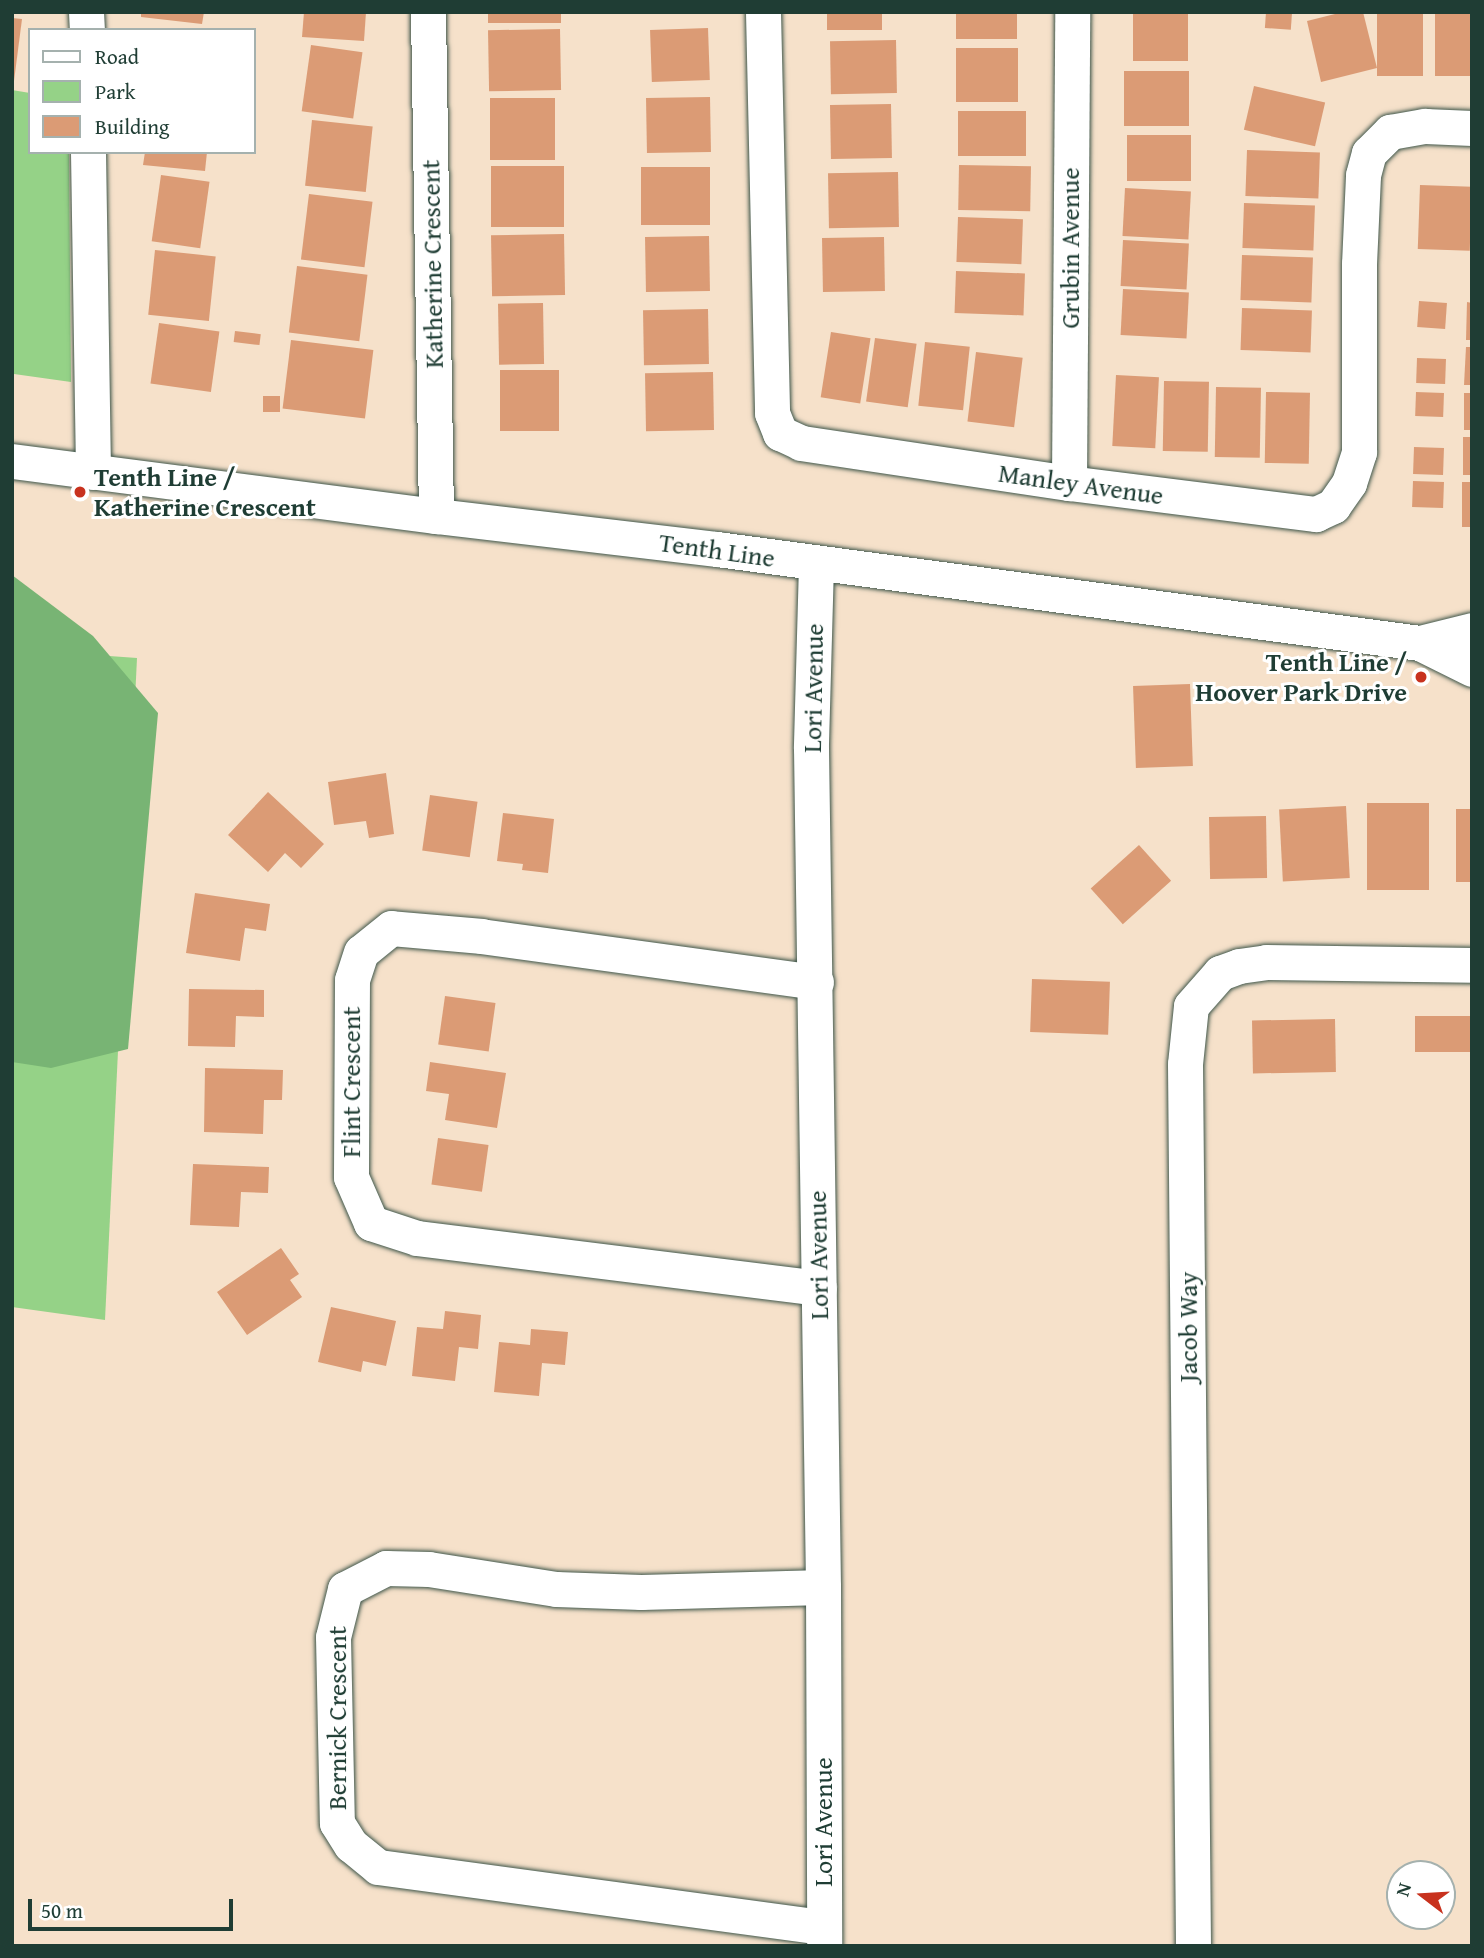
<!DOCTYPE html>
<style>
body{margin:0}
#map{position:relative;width:1484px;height:1958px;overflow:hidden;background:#f6e1ca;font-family:"Gentium Book Plus",serif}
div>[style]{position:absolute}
.green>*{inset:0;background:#95d287}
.forest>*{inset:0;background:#78b474}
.building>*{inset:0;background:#db9b75;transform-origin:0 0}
.roads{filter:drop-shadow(0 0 2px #3f564a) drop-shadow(0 0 2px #3f564a)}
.minor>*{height:35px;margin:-17.5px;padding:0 17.5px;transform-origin:17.5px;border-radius:17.5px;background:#fff}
.dots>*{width:19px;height:19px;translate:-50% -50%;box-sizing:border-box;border:4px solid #fff;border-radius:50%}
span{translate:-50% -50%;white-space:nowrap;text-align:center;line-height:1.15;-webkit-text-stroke:6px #fff;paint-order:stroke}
.street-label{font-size:26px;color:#1f3d34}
.poi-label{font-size:26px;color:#1f3d34;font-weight:700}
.left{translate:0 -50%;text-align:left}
.right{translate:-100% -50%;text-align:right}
.frame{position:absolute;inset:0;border:14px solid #1f3d34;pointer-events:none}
.legend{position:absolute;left:28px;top:28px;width:228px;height:126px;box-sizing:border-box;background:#fff;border:2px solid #a5b1ae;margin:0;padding:9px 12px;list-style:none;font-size:21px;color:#1f3d34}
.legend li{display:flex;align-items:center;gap:14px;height:35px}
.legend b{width:35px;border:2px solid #a5b1ae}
.north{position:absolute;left:1386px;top:1860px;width:70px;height:70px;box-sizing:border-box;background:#fff;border:2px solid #a5b1ae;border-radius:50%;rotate:287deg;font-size:19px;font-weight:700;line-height:28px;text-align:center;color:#1f3d34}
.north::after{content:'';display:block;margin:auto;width:24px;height:32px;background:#c8321e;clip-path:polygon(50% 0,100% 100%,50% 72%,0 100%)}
.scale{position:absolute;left:28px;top:1899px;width:205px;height:32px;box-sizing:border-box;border:4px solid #1f3d34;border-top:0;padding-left:9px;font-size:21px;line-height:24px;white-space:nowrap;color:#1f3d34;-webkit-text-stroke:5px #fff;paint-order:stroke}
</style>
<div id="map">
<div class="green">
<div style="clip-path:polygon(12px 90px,30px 93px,30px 152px,69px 152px,71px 382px,14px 374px)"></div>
<div style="clip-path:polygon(12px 649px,137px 658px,105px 1320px,12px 1307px)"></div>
</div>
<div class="forest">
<div style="clip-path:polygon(12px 575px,93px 636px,158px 713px,128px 1049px,51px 1068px,12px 1062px)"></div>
</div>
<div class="building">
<div style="clip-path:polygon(141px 12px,204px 12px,202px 24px,141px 17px)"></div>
<div style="clip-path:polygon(304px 12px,366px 12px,364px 41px,302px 37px)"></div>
<div style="left:488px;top:12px;width:73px;height:11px"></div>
<div style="left:827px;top:12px;width:55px;height:18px"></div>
<div style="left:956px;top:12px;width:61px;height:27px"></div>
<div style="left:1133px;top:12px;width:55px;height:49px"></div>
<div style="left:1266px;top:12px;width:26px;height:16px;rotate:4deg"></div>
<div style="clip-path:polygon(1343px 12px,1363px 12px,1377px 68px,1321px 82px,1307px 21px)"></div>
<div style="left:1377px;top:12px;width:46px;height:64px"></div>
<div style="left:1435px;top:12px;width:37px;height:64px"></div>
<div style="clip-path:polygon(12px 18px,22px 19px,14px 81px,12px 81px)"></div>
<div style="left:708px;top:28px;width:52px;height:58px;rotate:88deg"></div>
<div style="left:560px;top:29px;width:61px;height:72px;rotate:89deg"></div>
<div style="left:896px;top:40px;width:53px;height:66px;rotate:89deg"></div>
<div style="left:311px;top:45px;width:52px;height:67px;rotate:8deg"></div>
<div style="left:1018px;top:48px;width:54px;height:62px;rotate:90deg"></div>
<div style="left:1124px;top:71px;width:65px;height:55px"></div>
<div style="left:1254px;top:86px;width:73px;height:45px;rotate:13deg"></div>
<div style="left:710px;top:97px;width:55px;height:64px;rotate:89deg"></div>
<div style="left:490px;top:98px;width:65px;height:62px"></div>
<div style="left:891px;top:104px;width:54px;height:61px;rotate:89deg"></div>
<div style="left:1026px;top:111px;width:45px;height:68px;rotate:90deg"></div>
<div style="left:312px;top:120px;width:61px;height:66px;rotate:6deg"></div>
<div style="left:1191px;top:135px;width:46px;height:64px;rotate:90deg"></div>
<div style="left:1247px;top:150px;width:73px;height:46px;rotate:2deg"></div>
<div style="clip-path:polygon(145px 152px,207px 152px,205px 171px,143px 165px)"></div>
<div style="left:959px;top:165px;width:72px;height:45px;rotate:1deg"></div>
<div style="left:564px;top:166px;width:61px;height:73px;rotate:90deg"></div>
<div style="left:710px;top:167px;width:58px;height:69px;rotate:90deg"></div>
<div style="left:898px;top:172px;width:55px;height:70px;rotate:89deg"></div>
<div style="left:161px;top:175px;width:49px;height:67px;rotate:8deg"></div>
<div style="left:1420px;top:185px;width:52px;height:64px;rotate:2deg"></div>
<div style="left:1125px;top:188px;width:66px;height:48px;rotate:3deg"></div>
<div style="left:309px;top:194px;width:64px;height:66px;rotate:7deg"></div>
<div style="left:1244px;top:203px;width:71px;height:45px;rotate:2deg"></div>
<div style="left:958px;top:217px;width:65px;height:45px;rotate:2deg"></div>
<div style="left:564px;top:234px;width:61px;height:73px;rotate:89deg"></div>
<div style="left:709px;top:236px;width:55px;height:64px;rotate:89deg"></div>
<div style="left:884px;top:237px;width:54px;height:62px;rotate:89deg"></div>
<div style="left:1123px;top:240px;width:66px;height:46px;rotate:3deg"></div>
<div style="left:155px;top:250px;width:61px;height:65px;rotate:6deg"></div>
<div style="left:1242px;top:255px;width:71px;height:45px;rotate:2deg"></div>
<div style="left:297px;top:266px;width:71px;height:67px;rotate:7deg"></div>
<div style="left:956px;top:271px;width:69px;height:42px;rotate:2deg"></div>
<div style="left:1123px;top:289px;width:66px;height:46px;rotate:3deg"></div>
<div style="left:1419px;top:301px;width:28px;height:26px;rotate:4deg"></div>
<div style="clip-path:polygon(1467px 302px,1472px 303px,1472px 340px,1466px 340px)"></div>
<div style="left:543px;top:303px;width:61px;height:45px;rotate:89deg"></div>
<div style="left:1242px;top:308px;width:70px;height:42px;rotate:2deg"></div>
<div style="left:708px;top:309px;width:55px;height:65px;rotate:89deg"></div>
<div style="left:159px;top:323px;width:61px;height:61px;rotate:8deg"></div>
<div style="left:235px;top:331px;width:26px;height:11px;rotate:7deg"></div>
<div style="left:831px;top:332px;width:40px;height:66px;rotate:9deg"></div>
<div style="left:875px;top:338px;width:42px;height:64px;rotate:8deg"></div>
<div style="left:291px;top:340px;width:83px;height:69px;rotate:7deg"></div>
<div style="left:925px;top:342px;width:45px;height:64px;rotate:6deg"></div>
<div style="clip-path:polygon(1466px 347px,1472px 347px,1472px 385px,1464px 385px)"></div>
<div style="left:976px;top:352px;width:47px;height:70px;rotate:7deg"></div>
<div style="left:1417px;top:358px;width:29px;height:25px;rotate:2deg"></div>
<div style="left:559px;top:370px;width:61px;height:59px;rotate:90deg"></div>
<div style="left:713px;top:372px;width:58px;height:68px;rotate:89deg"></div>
<div style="left:1116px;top:375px;width:43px;height:71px;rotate:3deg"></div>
<div style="left:1164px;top:381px;width:45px;height:70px;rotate:1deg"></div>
<div style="left:1216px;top:387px;width:45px;height:70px;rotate:1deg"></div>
<div style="left:1266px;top:392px;width:44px;height:71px;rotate:1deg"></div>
<div style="left:1416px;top:392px;width:28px;height:24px;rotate:2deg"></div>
<div style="left:1464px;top:393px;width:8px;height:37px"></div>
<div style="left:263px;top:396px;width:17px;height:16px"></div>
<div style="left:1463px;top:437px;width:9px;height:38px"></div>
<div style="left:1414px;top:447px;width:30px;height:27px;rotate:2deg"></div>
<div style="left:1413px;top:481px;width:31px;height:26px;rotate:2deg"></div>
<div style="left:1462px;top:482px;width:10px;height:45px"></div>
<div style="left:1190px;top:684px;width:82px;height:57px;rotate:88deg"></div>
<div style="clip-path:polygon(386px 773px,394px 834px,369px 838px,366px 821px,334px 825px,328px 782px)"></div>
<div style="clip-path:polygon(268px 792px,324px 844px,301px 868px,285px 853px,268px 872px,228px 835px)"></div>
<div style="left:430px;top:795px;width:48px;height:56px;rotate:8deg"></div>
<div style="left:1429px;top:803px;width:87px;height:62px;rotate:90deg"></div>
<div style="left:1346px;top:806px;width:72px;height:67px;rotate:87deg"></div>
<div style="left:1456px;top:809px;width:16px;height:73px"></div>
<div style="clip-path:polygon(503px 813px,554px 819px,548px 873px,522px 870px,523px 864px,497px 861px)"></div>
<div style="left:1266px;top:816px;width:62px;height:57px;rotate:89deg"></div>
<div style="left:1139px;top:845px;width:48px;height:65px;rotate:48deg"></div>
<div style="clip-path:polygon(195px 893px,270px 904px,266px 931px,245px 928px,240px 961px,186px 953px)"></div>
<div style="left:1032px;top:979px;width:78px;height:53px;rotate:2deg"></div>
<div style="clip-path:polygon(189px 989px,264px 990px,264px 1017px,236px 1016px,235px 1047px,188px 1046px)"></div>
<div style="left:445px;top:996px;width:51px;height:49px;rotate:8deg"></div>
<div style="left:1472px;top:1016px;width:36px;height:57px;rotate:90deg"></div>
<div style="left:1335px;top:1019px;width:53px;height:83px;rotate:89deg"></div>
<div style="clip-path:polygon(430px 1062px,506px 1073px,497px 1128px,445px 1120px,449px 1094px,426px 1091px)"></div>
<div style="clip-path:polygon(205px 1068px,283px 1070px,282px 1100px,264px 1100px,263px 1134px,204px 1132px)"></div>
<div style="left:438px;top:1138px;width:51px;height:47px;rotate:8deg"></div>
<div style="clip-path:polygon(193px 1164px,269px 1167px,268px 1193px,241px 1192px,239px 1227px,190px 1225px)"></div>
<div style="clip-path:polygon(281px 1248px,299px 1274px,290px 1280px,302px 1297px,247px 1335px,217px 1292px)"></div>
<div style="clip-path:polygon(331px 1307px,396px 1321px,386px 1366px,363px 1361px,361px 1372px,318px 1362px)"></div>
<div style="clip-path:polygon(445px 1311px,481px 1315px,478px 1349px,459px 1347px,455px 1381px,412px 1376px,417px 1327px,443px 1329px)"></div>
<div style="clip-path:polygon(531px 1329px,568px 1332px,565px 1365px,542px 1363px,539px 1396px,494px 1392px,499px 1342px,530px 1345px)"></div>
</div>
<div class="roads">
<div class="minor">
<div style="left:86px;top:12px;width:18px;rotate:87deg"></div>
<div style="left:428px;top:12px;width:504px;rotate:89.09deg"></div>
<div style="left:763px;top:12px;width:401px;rotate:88.7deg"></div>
<div style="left:772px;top:413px;width:22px;rotate:68deg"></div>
<div style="left:780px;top:433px;width:23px;rotate:25deg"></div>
<div style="left:801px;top:443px;width:271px;rotate:8.5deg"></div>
<div style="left:1069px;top:483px;width:249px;rotate:7.2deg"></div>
<div style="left:1316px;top:514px;width:19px;rotate:-25deg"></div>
<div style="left:1333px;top:506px;width:28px;rotate:-55deg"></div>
<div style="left:1349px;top:483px;width:33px;rotate:-72deg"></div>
<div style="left:1359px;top:452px;width:188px;rotate:-90deg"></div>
<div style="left:1359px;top:264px;width:89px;rotate:-87.4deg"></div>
<div style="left:1363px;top:175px;width:23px;rotate:-75deg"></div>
<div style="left:1369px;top:153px;width:30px;rotate:-45deg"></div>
<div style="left:1390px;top:132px;width:36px;rotate:-10deg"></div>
<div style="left:1425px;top:126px;width:47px;rotate:2.4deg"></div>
<div style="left:88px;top:152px;width:320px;rotate:89.1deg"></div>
<div style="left:12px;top:461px;width:428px;rotate:7.4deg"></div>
<div style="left:436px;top:516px;width:283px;rotate:6.7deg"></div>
<div style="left:717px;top:549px;width:709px;rotate:7.62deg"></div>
<div style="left:1420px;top:643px;width:58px;rotate:26.6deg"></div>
<div style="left:1069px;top:483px;width:471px;rotate:-89.6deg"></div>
<div style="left:816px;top:564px;width:184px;rotate:91.6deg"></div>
<div style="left:811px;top:748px;width:839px;rotate:89.18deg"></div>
<div style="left:823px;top:1587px;width:359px;rotate:89.8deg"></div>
<div style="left:1420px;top:643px;width:54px;rotate:-14deg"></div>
<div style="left:816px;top:982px;width:337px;rotate:-172.2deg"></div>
<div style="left:482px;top:936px;width:91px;rotate:-175deg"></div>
<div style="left:391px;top:928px;width:38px;rotate:141deg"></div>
<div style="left:361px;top:952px;width:29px;rotate:108deg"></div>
<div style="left:352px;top:980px;width:197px;rotate:90.3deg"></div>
<div style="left:351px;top:1177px;width:50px;rotate:66.5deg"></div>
<div style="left:371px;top:1223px;width:48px;rotate:18.1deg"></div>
<div style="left:417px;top:1238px;width:405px;rotate:7.1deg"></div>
<div style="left:823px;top:1587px;width:182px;rotate:178.4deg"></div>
<div style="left:641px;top:1592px;width:85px;rotate:-178deg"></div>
<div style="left:556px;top:1589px;width:129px;rotate:-171.1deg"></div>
<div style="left:429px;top:1569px;width:43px;rotate:-178.7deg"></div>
<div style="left:386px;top:1568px;width:46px;rotate:152.9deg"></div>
<div style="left:345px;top:1589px;width:49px;rotate:104deg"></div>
<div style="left:333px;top:1637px;width:186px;rotate:88.8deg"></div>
<div style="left:337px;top:1823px;width:26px;rotate:58deg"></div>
<div style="left:351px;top:1845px;width:35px;rotate:39deg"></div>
<div style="left:378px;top:1867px;width:449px;rotate:7.7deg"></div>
<div style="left:1193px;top:1946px;width:882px;rotate:-90.52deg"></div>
<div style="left:1185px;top:1064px;width:58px;rotate:-84.1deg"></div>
<div style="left:1191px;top:1006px;width:44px;rotate:-48.7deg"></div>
<div style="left:1220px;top:973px;width:20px;rotate:-20deg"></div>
<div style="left:1239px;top:966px;width:27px;rotate:-8deg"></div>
<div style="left:1266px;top:962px;width:206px;rotate:0.8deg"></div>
</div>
</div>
<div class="dots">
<div style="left:80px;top:492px;background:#c8321e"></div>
<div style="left:1421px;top:677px;background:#c8321e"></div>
</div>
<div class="street-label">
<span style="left:1070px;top:248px;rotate:-90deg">Grubin Avenue</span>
<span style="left:432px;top:264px;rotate:-91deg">Katherine Crescent</span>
<span style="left:1081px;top:484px;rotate:8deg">Manley Avenue</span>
<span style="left:717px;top:550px;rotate:8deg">Tenth Line</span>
<span style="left:813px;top:688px;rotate:-89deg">Lori Avenue</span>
<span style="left:351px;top:1082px;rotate:-90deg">Flint Crescent</span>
<span style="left:818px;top:1255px;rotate:-91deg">Lori Avenue</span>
<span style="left:1188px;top:1327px;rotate:-90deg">Jacob Way</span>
<span style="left:337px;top:1718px;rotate:-90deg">Bernick Crescent</span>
<span style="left:823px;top:1822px;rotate:-90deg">Lori Avenue</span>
</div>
<div class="poi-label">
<span class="left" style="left:94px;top:492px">Tenth Line /<br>Katherine Crescent</span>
<span class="right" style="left:1407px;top:677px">Tenth Line /<br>Hoover Park Drive</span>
</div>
<div class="frame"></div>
<ul class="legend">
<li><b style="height:9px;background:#fff"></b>Road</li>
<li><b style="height:19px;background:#95d287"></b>Park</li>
<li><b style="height:19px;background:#db9b75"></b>Building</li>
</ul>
<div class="north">N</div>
<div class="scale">50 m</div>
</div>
